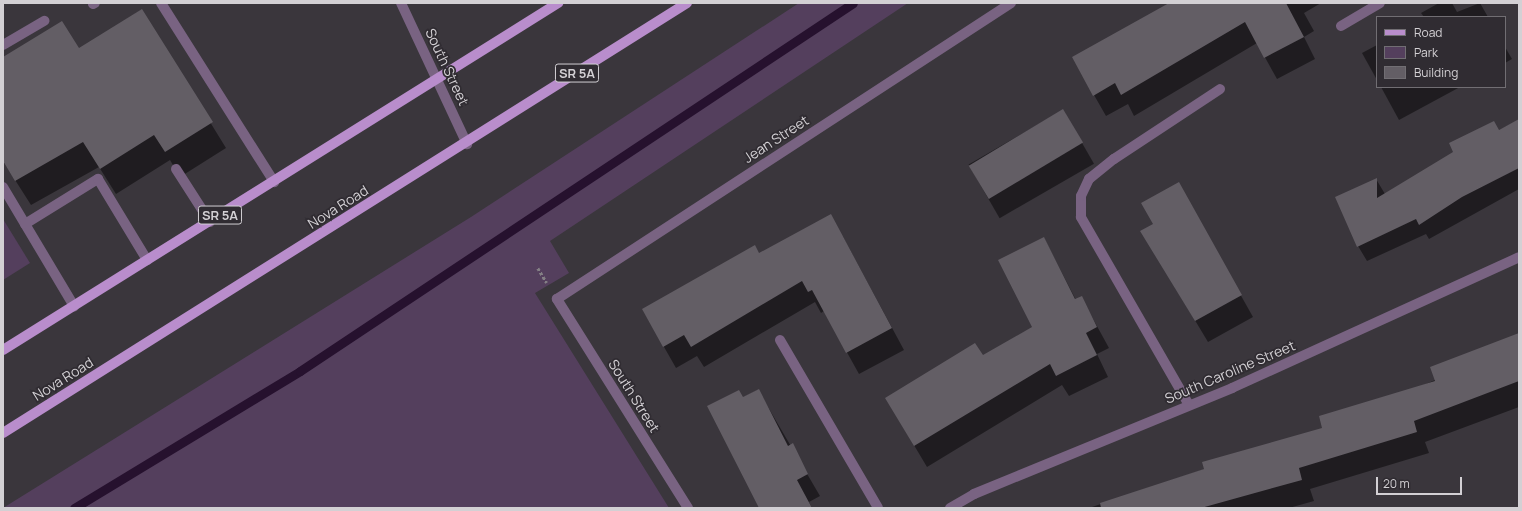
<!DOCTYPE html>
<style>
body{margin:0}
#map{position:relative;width:1522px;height:511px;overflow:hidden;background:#3a363c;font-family:Manrope,sans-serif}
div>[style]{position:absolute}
.green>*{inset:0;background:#543f5d}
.shadow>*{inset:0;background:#0007;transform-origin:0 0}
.stream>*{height:9px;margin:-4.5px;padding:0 4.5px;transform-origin:4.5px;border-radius:4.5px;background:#26112e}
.building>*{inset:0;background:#635e65;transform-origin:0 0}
.path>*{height:2.5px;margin-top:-1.25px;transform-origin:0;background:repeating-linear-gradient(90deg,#848085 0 3px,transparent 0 5px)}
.minor>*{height:10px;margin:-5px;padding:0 5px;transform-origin:5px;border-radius:5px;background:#796382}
.major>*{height:10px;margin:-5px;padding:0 5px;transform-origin:5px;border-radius:5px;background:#b98dcc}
span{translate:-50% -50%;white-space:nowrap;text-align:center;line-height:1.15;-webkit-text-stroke:3.5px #302c32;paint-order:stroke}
.shield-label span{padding:1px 3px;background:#302c32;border:1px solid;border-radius:3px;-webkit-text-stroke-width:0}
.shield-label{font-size:13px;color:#d3d0d4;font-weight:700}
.street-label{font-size:14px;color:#d3d0d4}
.frame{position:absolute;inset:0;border:4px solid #d3d0d4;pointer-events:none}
.legend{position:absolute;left:1376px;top:16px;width:130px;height:72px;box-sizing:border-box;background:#302c32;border:1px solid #716e73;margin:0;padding:5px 7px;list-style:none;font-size:12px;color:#d3d0d4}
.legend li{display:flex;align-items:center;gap:8px;height:20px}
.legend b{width:20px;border:1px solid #716e73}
.scale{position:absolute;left:1376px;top:477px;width:86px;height:18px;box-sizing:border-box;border:2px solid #d3d0d4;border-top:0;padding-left:5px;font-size:12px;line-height:14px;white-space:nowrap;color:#d3d0d4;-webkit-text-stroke:3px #302c32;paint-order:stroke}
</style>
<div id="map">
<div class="green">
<div style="clip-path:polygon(799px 3px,908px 3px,550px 241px,569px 273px,535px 293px,669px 508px,3px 508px,471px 217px)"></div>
<div style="clip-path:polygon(3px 219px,30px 263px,3px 280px)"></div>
</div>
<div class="shadow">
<div style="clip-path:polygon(1171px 3px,1321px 3px,1304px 13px,1314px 31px,1304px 37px,1315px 59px,1277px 79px,1257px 43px,1134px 116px,1128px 104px,1106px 116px,1094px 95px)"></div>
<div style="clip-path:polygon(1439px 3px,1452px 3px,1457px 12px,1480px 3px,1488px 17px,1424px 17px,1421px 13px)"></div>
<div style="clip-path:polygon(141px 10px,226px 148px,180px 177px,170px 160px,116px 194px,99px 167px,31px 205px,3px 161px,3px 58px,78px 50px)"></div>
<div style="clip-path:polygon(1377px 45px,1377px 80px,1362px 53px)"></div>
<div style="clip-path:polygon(1505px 47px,1512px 59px,1505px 63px)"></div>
<div style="clip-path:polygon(1381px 87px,1460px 87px,1399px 120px)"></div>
<div style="left:1063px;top:110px;width:62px;height:109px;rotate:60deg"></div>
<div style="clip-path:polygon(1519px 120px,1519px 189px,1429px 239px,1426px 234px,1367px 261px,1358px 246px,1376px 179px,1385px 194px,1454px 153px)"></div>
<div style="clip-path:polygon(1190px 205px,1253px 317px,1208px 342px,1154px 252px)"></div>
<div style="clip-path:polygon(843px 237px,904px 350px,859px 374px,824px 311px,821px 313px,815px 302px,704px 367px,697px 356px,676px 368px,643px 310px,759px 254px)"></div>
<div style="clip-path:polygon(1044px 238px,1076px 300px,1081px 297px,1109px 348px,1097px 354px,1108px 377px,1069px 396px,1062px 385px,927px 467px,899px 420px,982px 357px,1033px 327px)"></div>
<div style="clip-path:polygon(1519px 343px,1519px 407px,1425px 442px,1429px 453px,1310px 489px,1314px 501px,1289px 508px,1089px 508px,1324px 429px)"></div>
<div style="clip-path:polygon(758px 390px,820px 496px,809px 502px,812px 508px,760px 508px,742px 398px)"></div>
</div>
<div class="stream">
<div style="left:74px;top:508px;width:264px;rotate:-31.2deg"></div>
<div style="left:300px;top:371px;width:664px;rotate:-33.64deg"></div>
</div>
<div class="building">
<div style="clip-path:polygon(1169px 3px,1286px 3px,1304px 37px,1264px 58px,1245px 22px,1121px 95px,1115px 83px,1093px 96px,1072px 57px)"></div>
<div style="clip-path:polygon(142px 9px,213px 122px,165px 152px,154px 135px,100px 169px,83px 142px,15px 181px,3px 161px,3px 57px,62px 21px,79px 48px)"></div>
<div style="left:1063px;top:109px;width:39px;height:110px;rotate:59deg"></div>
<div style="clip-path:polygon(1519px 119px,1519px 168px,1462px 197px,1419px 225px,1416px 219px,1357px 247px,1335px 197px,1377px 178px,1377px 198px,1453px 152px,1449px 143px,1494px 121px,1499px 130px)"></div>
<div style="clip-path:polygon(1179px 182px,1242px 295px,1195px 321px,1140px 231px,1153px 224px,1141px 203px)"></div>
<div style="clip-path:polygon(831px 214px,892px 328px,846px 353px,812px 290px,808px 292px,802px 281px,691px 347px,684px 335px,663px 347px,642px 309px,755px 245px,759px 253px)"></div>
<div style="clip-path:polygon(1044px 237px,1075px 299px,1082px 296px,1097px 327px,1086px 333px,1097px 355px,1056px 376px,1050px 364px,914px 446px,885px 398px,975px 343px,983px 355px,1032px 327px,998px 260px)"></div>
<div style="clip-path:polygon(1519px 333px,1519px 381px,1414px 421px,1417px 432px,1299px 468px,1302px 480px,1201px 508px,1101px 508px,1100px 503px,1204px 469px,1202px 462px,1322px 428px,1319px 416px,1435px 381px,1430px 367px)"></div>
<div style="clip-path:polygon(759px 389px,788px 446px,793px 443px,808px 474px,797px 480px,812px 508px,759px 508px,707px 406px,739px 390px,743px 397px)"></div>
</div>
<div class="path">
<div style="left:538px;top:268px;width:17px;rotate:59deg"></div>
</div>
<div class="minor">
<div style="left:161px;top:3px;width:212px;rotate:57.7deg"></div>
<div style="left:401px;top:3px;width:156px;rotate:64.9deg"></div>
<div style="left:93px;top:4px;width:2px;rotate:-27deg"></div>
<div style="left:1341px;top:26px;width:45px;rotate:-30.5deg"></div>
<div style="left:3px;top:45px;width:48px;rotate:-30.3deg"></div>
<div style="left:176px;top:169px;width:63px;rotate:57.3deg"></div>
<div style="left:3px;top:187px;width:139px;rotate:59.2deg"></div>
<div style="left:25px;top:224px;width:86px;rotate:-31.7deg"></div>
<div style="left:98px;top:179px;width:95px;rotate:58.8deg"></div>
<div style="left:780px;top:340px;width:194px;rotate:59.7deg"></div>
<div style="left:1189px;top:405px;width:217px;rotate:-119.9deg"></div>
<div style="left:1081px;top:217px;width:21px;rotate:-90deg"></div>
<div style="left:1081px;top:196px;width:19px;rotate:-65deg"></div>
<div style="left:1089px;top:179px;width:32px;rotate:-39deg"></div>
<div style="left:1114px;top:159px;width:127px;rotate:-33.4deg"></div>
<div style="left:688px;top:508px;width:247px;rotate:-122.1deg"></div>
<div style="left:557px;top:299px;width:542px;rotate:-33.1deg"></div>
<div style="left:950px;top:508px;width:28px;rotate:-30deg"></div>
<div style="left:974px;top:494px;width:279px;rotate:-22.3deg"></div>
<div style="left:1232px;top:388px;width:315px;rotate:-24.5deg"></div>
</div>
<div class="major">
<div style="left:3px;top:350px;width:655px;rotate:-32.01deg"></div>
<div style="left:3px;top:433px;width:808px;rotate:-32.16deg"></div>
</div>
<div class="shield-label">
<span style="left:577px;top:73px">SR 5A</span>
<span style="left:220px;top:215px">SR 5A</span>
</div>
<div class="street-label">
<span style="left:447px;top:67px;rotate:65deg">South Street</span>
<span style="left:776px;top:139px;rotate:-33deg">Jean Street</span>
<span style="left:338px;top:207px;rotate:-32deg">Nova Road</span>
<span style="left:1230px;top:372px;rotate:-23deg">South Caroline Street</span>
<span style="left:63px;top:379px;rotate:-32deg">Nova Road</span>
<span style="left:634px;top:396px;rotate:58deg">South Street</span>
</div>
<div class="frame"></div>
<ul class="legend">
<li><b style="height:5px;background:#b98dcc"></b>Road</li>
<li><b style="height:11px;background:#543f5d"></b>Park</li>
<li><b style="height:11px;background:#635e65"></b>Building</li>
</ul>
<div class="scale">20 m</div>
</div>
